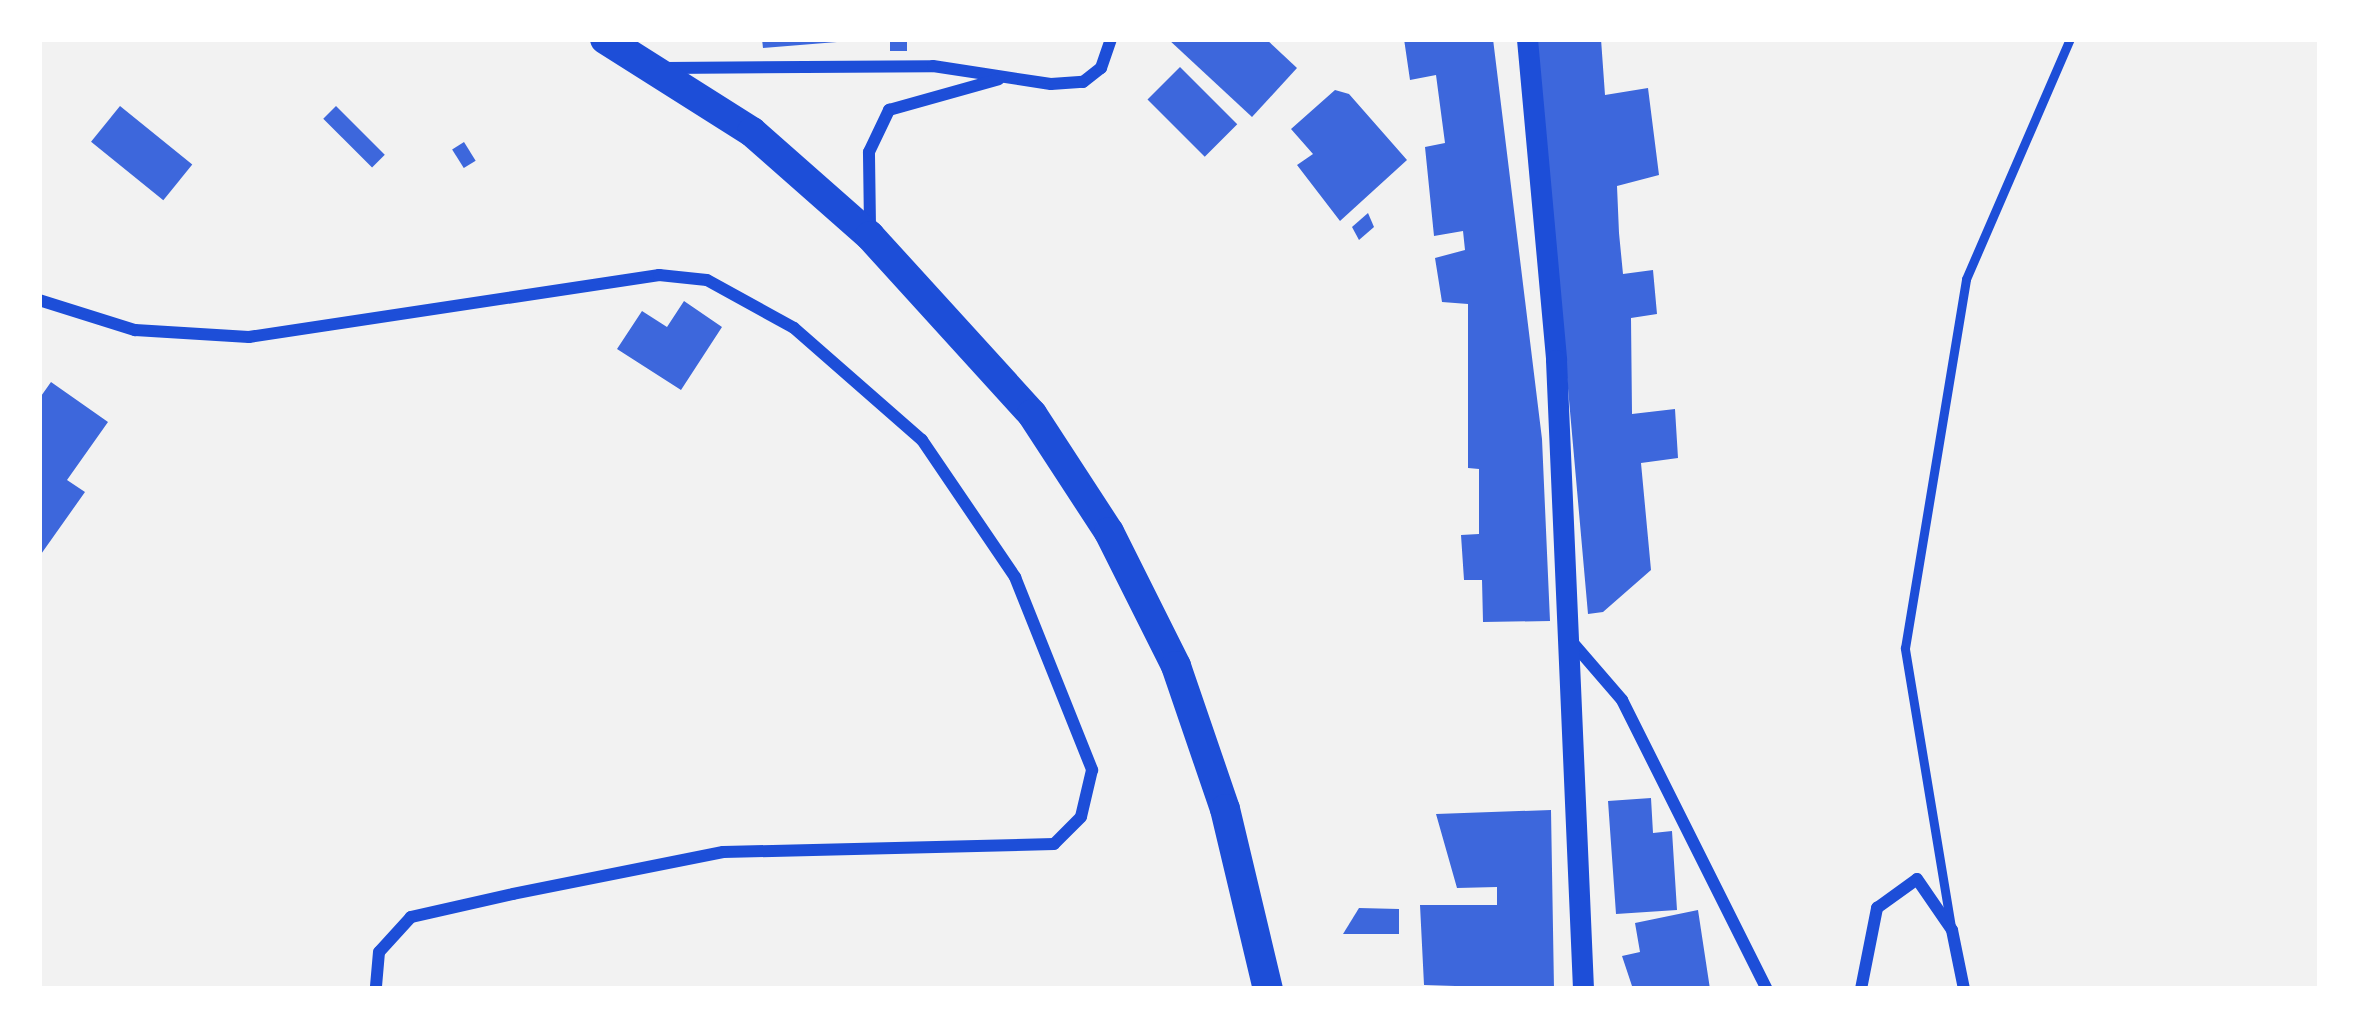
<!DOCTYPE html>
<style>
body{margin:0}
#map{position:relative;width:2359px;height:1028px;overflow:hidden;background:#f2f2f2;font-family:Manrope,sans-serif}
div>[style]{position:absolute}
.building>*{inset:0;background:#3d67dc;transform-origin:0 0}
.service>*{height:9px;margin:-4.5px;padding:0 4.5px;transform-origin:4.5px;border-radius:4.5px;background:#1d4ed8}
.minor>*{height:12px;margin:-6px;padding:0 6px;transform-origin:6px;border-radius:6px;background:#1d4ed8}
.tertiary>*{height:21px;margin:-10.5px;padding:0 10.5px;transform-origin:10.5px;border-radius:10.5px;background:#1d4ed8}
.primary>*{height:30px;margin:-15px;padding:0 15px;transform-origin:15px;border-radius:15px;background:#1d4ed8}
span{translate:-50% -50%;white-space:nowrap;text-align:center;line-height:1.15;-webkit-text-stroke:12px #fff;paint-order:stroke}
.frame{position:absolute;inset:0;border:42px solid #fff;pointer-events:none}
</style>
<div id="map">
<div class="building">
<div style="clip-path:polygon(762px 39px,837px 39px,837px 42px,763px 48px)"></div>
<div style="left:890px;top:39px;width:17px;height:12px"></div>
<div style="clip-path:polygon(1168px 39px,1266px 39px,1297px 68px,1252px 117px)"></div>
<div style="clip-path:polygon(1404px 39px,1493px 39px,1542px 439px,1550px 621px,1483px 622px,1482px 580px,1464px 580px,1461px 535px,1479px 534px,1479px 469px,1468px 468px,1468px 304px,1442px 302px,1435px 258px,1465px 250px,1463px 231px,1434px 236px,1425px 147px,1445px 143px,1436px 75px,1410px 80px)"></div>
<div style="clip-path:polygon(1537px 39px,1601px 39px,1605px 95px,1648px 88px,1659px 175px,1617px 186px,1619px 233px,1623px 274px,1653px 270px,1657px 314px,1631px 318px,1632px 414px,1675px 409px,1678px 458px,1641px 463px,1651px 570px,1603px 612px,1588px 614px)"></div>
<div style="left:1180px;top:67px;width:81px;height:46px;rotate:45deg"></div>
<div style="clip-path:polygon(1335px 90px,1349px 94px,1407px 160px,1340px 221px,1297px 165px,1313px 154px,1291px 129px)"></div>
<div style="left:120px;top:106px;width:93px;height:46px;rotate:39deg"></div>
<div style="left:336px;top:106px;width:69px;height:18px;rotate:45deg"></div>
<div style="left:464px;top:142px;width:22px;height:14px;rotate:58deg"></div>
<div style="clip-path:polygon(1368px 213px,1374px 227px,1359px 240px,1352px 227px)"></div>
<div style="clip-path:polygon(684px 301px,722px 327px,681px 390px,617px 349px,642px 311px,667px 327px)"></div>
<div style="clip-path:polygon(51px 382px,108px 422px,67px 480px,85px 492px,39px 557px,39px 399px)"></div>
<div style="clip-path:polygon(1651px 798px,1653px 833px,1672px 831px,1677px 910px,1616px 914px,1608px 801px)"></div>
<div style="clip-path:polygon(1551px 810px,1554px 989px,1424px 985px,1420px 905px,1497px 905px,1497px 887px,1457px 888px,1436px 814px)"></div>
<div style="clip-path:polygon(1359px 908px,1399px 909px,1399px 934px,1343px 934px)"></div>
<div style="clip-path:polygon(1698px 910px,1710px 989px,1633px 989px,1622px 956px,1640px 952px,1635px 923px)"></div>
</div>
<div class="service">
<div style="left:1951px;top:927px;width:283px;rotate:-99.4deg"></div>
<div style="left:1905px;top:648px;width:374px;rotate:-80.6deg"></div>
<div style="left:1966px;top:279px;width:262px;rotate:-66.6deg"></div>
</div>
<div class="minor">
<div style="left:666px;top:68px;width:267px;rotate:-0.4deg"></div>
<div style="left:933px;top:66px;width:119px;rotate:8.7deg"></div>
<div style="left:1051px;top:84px;width:32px;rotate:-4deg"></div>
<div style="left:1083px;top:82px;width:23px;rotate:-38deg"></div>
<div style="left:1101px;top:68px;width:31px;rotate:-71deg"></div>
<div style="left:870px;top:227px;width:75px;rotate:-90.8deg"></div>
<div style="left:869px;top:152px;width:47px;rotate:-64.5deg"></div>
<div style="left:889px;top:110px;width:114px;rotate:-15.7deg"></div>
<div style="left:39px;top:300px;width:101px;rotate:17.4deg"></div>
<div style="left:135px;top:330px;width:114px;rotate:3.5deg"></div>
<div style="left:249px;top:337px;width:415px;rotate:-8.6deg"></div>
<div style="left:659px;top:275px;width:48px;rotate:5.9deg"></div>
<div style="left:707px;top:280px;width:99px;rotate:28.9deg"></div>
<div style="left:794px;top:328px;width:170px;rotate:41.2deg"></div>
<div style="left:922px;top:440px;width:166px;rotate:55.8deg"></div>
<div style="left:1015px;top:577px;width:208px;rotate:68.2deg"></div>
<div style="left:1092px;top:770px;width:48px;rotate:103.2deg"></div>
<div style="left:1081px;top:817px;width:38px;rotate:135deg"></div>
<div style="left:1054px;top:844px;width:331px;rotate:178.6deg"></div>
<div style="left:723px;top:852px;width:214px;rotate:168.7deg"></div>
<div style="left:513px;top:894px;width:105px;rotate:167.3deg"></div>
<div style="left:411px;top:917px;width:47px;rotate:132.4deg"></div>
<div style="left:379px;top:952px;width:37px;rotate:95deg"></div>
<div style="left:1572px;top:642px;width:77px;rotate:49.2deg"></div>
<div style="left:1622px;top:700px;width:323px;rotate:63.4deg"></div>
<div style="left:1861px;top:989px;width:83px;rotate:-78.8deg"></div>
<div style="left:1877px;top:908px;width:49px;rotate:-35.9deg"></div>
<div style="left:1917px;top:879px;width:62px;rotate:55.5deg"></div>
<div style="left:1952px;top:930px;width:60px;rotate:78.5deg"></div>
</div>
<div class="tertiary">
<div style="left:1527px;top:39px;width:322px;rotate:84.8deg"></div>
<div style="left:1556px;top:360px;width:630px;rotate:87.54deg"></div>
</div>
<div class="primary">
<div style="left:605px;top:39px;width:174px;rotate:32.3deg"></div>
<div style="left:752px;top:132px;width:157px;rotate:41.4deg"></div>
<div style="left:870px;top:236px;width:241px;rotate:47.7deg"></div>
<div style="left:1032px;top:414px;width:141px;rotate:56.9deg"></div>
<div style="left:1109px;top:532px;width:150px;rotate:63.4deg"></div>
<div style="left:1176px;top:666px;width:151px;rotate:71.1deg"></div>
<div style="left:1225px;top:809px;width:185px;rotate:76.6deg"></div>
</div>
<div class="frame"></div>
</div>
